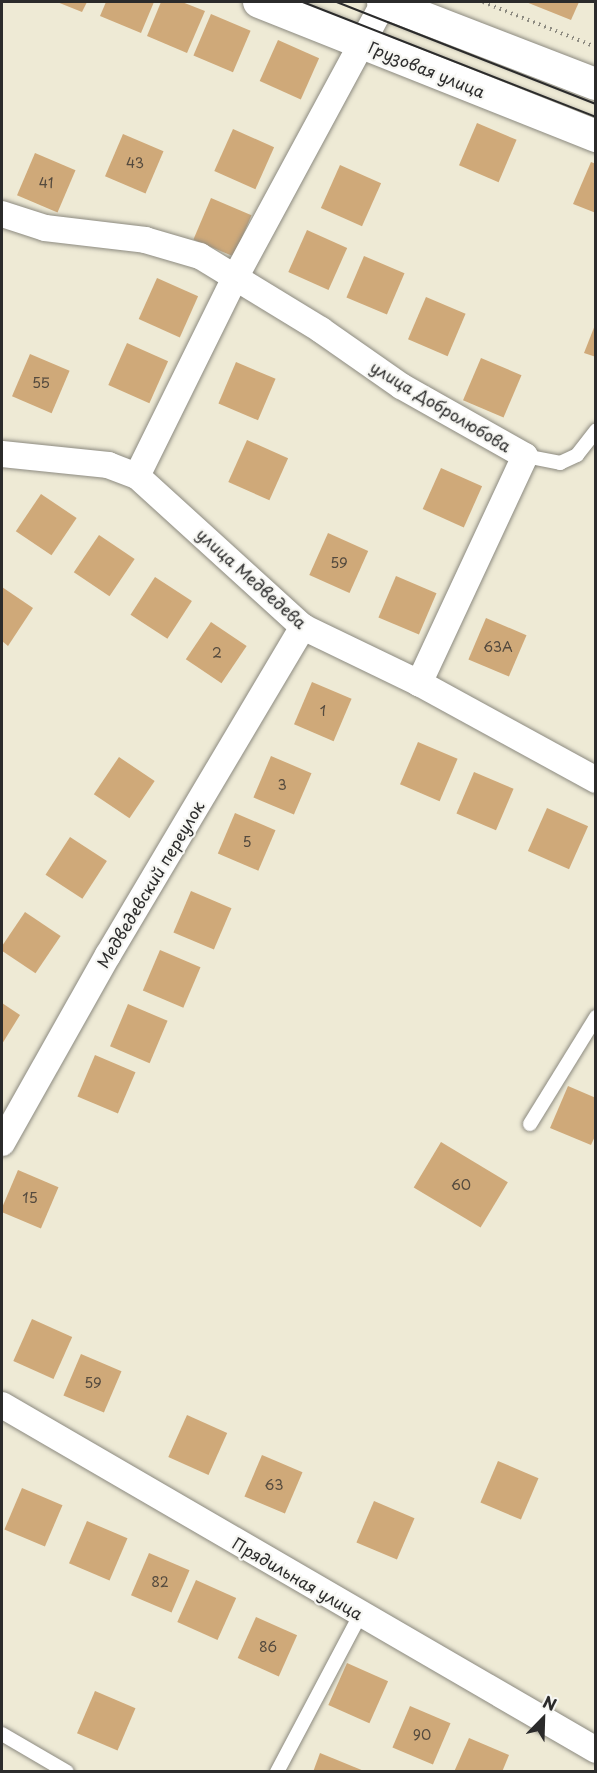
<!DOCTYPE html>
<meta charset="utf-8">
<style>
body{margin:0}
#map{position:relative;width:597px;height:1773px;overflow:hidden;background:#eeead5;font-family:"Playpen Sans",sans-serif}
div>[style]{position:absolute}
.building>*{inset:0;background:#cfa979;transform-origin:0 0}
.path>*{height:4px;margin-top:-2px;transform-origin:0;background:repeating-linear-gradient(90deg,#8c8a80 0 1.5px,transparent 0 6px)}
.roads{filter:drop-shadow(0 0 2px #8c8a80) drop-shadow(0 0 2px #8c8a80)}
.service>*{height:14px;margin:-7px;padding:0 7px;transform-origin:7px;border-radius:7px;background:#fff}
.minor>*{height:26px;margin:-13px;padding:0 13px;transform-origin:13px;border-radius:13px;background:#fff}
.tertiary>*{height:32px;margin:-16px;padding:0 16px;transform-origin:16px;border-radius:16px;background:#fff}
.tram>*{height:1.5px;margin:-0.75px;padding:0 0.75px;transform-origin:0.75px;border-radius:0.75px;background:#2b2b2b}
span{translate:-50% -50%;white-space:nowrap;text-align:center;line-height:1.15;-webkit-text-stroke:4.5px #f6f6f2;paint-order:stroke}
.number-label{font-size:14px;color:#544a3e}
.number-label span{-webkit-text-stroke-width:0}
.street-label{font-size:16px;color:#2b2b2b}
.frame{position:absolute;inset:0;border:3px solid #2b2b2b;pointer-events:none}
.north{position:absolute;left:513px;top:1689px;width:60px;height:60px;-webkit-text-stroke:4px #f6f6f2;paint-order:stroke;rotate:23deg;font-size:16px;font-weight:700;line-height:24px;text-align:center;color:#2b2b2b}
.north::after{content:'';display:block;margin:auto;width:21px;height:27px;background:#2b2b2b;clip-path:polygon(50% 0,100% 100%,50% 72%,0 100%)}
</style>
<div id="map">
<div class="building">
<div style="clip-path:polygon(57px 2px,87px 2px,82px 12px)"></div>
<div style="clip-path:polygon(106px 2px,154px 2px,141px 33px,100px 16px)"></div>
<div style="clip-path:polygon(161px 2px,182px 2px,205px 11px,187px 53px,147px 36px)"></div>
<div style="clip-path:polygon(526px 2px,579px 2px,571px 20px)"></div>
<div style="left:211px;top:14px;width:43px;height:45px;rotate:23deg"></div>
<div style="left:278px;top:40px;width:45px;height:45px;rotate:24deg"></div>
<div style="left:477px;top:123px;width:43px;height:46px;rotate:23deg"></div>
<div style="left:233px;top:129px;width:45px;height:46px;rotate:24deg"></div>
<div style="left:123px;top:134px;width:44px;height:46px;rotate:23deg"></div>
<div style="left:35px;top:153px;width:44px;height:46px;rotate:23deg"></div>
<div style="clip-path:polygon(591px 162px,596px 164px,596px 213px,573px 204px)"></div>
<div style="left:340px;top:165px;width:45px;height:47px;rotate:24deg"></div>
<div style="left:211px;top:198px;width:44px;height:45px;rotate:23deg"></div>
<div style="left:307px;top:230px;width:44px;height:46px;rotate:24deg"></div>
<div style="left:364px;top:256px;width:44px;height:45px;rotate:23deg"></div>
<div style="left:157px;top:278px;width:45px;height:45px;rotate:24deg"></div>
<div style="left:426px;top:297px;width:43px;height:46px;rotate:23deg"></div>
<div style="clip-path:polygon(595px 325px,596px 325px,596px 357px,584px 353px)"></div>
<div style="left:127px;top:343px;width:45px;height:46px;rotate:24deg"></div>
<div style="left:30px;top:354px;width:43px;height:46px;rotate:23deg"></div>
<div style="left:481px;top:358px;width:44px;height:46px;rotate:23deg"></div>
<div style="left:236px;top:362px;width:43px;height:45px;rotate:23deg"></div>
<div style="left:247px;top:440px;width:45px;height:46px;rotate:24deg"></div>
<div style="left:441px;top:468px;width:45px;height:45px;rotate:24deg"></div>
<div style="left:41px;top:494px;width:43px;height:45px;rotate:34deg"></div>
<div style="left:328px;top:533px;width:44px;height:46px;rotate:24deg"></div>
<div style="left:99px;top:535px;width:43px;height:45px;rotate:34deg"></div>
<div style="left:396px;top:576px;width:44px;height:45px;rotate:23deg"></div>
<div style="left:155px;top:577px;width:44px;height:45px;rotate:33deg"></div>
<div style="clip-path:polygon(2px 587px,33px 608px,8px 646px,2px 641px)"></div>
<div style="left:486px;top:618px;width:44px;height:45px;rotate:23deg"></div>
<div style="left:211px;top:622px;width:43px;height:45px;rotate:34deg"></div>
<div style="left:312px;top:682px;width:43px;height:46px;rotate:23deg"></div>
<div style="left:418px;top:742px;width:43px;height:46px;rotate:23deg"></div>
<div style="left:271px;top:756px;width:44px;height:45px;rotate:23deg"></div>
<div style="left:119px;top:757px;width:43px;height:45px;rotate:34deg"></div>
<div style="left:474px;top:772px;width:43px;height:45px;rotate:23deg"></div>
<div style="left:547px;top:808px;width:45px;height:47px;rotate:24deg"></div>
<div style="left:235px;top:813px;width:44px;height:44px;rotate:23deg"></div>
<div style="left:70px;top:837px;width:44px;height:45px;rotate:33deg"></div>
<div style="left:191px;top:891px;width:44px;height:45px;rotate:23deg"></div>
<div style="left:25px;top:912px;width:43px;height:45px;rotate:34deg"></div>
<div style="left:160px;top:950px;width:44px;height:44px;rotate:23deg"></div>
<div style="clip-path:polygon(2px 1003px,20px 1015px,2px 1044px)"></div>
<div style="left:128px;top:1004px;width:43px;height:46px;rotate:23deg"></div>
<div style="left:95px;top:1055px;width:44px;height:45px;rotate:23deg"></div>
<div style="clip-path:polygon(568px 1086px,596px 1098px,596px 1134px,591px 1145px,550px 1128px)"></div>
<div style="left:441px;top:1142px;width:78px;height:53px;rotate:31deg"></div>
<div style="left:18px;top:1170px;width:44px;height:45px;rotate:23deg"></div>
<div style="left:32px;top:1319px;width:44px;height:46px;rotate:24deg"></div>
<div style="left:81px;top:1354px;width:44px;height:45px;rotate:23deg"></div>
<div style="left:187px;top:1415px;width:44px;height:46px;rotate:24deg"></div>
<div style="left:262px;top:1455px;width:44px;height:45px;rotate:23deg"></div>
<div style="left:498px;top:1461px;width:44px;height:45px;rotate:23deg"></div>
<div style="left:22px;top:1488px;width:44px;height:45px;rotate:23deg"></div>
<div style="left:374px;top:1501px;width:44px;height:45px;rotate:23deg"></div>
<div style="left:87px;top:1521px;width:44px;height:46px;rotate:23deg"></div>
<div style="left:149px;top:1553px;width:44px;height:46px;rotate:23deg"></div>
<div style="left:196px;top:1580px;width:44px;height:46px;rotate:24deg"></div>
<div style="left:256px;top:1617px;width:45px;height:45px;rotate:24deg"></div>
<div style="left:347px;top:1663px;width:45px;height:46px;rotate:24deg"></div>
<div style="left:95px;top:1691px;width:44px;height:46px;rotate:23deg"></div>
<div style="left:410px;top:1706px;width:44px;height:45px;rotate:23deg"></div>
<div style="clip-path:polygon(469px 1738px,509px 1755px,502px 1772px,454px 1772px)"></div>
<div style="clip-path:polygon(320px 1753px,364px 1771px,364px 1772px,313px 1772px)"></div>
</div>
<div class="path">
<div style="left:483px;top:2px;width:122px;rotate:21.7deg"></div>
</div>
<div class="roads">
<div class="service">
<div style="left:525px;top:456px;width:36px;rotate:11deg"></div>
<div style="left:560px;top:463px;width:19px;rotate:-25deg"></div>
<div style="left:577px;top:455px;width:31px;rotate:-52deg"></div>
<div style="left:530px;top:1124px;width:126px;rotate:-58.3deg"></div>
<div style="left:2px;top:1734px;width:75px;rotate:30.3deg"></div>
<div style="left:277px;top:1772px;width:178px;rotate:-62.1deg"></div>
</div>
<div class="minor">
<div style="left:2px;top:214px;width:45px;rotate:18deg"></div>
<div style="left:45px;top:228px;width:101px;rotate:6.8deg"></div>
<div style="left:145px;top:240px;width:57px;rotate:16.2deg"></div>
<div style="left:200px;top:256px;width:142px;rotate:31.4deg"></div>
<div style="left:321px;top:330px;width:98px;rotate:35deg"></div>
<div style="left:401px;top:386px;width:142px;rotate:29.4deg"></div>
<div style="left:525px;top:456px;width:251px;rotate:115deg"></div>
<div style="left:2px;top:454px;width:107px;rotate:5.9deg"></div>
<div style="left:108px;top:465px;width:31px;rotate:21deg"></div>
<div style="left:137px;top:476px;width:224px;rotate:42.3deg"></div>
<div style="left:303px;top:627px;width:129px;rotate:25.8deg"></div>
<div style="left:419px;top:683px;width:202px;rotate:28.7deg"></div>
<div style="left:137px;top:476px;width:223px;rotate:-63.7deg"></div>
<div style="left:236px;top:276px;width:311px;rotate:-61.6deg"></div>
<div style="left:2px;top:1143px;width:216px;rotate:-60.6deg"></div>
<div style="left:108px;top:955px;width:382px;rotate:-59.3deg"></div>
<div style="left:2px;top:1405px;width:687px;rotate:30.15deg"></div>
</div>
<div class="tertiary">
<div style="left:259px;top:2px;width:363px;rotate:21.7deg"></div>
<div style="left:383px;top:2px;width:228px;rotate:21.1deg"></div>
</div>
</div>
<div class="tram">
<div style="left:303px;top:2px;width:315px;rotate:21.4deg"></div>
<div style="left:337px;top:2px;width:278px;rotate:21.5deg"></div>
</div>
<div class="number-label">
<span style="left:135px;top:163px">43</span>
<span style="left:46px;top:183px">41</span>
<span style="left:41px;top:383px">55</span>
<span style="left:339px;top:563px">59</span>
<span style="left:498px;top:647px">63А</span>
<span style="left:217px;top:653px">2</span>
<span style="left:323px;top:711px">1</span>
<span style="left:282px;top:785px">3</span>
<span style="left:247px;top:842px">5</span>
<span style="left:461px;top:1185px">60</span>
<span style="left:30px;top:1198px">15</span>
<span style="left:93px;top:1383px">59</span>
<span style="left:274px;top:1485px">63</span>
<span style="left:160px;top:1582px">82</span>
<span style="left:268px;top:1647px">86</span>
<span style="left:422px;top:1735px">90</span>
</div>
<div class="street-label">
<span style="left:427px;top:69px;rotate:22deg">Грузовая улица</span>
<span style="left:441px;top:406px;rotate:31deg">улица Добролюбова</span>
<span style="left:252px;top:578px;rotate:42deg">улица Медведева</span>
<span style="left:150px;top:884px;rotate:-59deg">Медведевский переулок</span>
<span style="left:298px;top:1578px;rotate:30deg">Прядильная улица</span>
</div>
<div class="frame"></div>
<div class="north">N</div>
</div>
